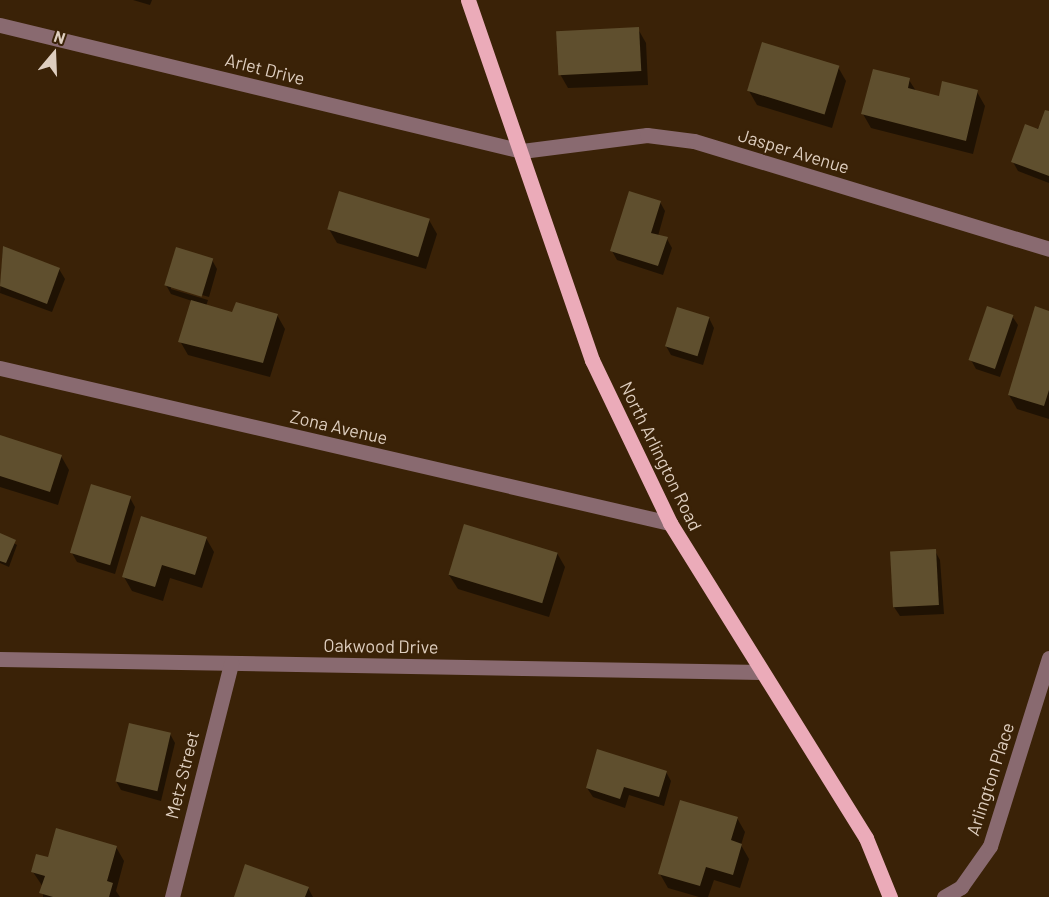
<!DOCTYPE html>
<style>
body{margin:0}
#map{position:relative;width:1049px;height:897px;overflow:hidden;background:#3a2207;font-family:Barlow,sans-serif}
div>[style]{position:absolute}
.shadow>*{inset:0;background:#0007}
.building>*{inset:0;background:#5f4f2e;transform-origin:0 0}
.minor>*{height:15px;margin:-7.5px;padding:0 7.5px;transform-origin:7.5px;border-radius:7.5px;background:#896a70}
.major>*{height:15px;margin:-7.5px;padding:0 7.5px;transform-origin:7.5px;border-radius:7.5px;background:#ebabb9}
span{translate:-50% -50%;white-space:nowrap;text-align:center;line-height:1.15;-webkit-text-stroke:4.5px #3a2207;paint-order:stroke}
.street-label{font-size:18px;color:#decebf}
.north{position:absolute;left:24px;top:24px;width:60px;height:60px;-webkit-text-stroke:4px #3a2207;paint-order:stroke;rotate:19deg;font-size:16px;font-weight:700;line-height:24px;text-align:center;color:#decebf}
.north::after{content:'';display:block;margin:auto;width:21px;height:27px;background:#decebf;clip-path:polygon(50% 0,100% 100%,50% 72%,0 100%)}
</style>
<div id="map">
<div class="shadow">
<div style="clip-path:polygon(133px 0,152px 0,150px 5px)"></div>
<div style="clip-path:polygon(638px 29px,646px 43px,648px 85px,568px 88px,560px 74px)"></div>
<div style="clip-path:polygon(838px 67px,846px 81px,832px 128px,757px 105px,749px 91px)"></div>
<div style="clip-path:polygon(909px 80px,916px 91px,940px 97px,977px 92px,985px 106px,973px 154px,871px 128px,863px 114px)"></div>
<div style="clip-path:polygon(1049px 113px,1049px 183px,1018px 171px,1013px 162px)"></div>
<div style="clip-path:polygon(660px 202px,665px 211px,658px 236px,667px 239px,672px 248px,663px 275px,617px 260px,612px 251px)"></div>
<div style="clip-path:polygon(429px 220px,437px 234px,426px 269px,337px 243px,329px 229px)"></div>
<div style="clip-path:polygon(3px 248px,59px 269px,65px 279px,52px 312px,0 293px)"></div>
<div style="clip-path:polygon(212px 260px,217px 269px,209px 297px,171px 286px,171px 289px,208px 300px,206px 306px,233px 314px,277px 315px,285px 329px,270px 377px,188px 355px,180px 341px,192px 301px,171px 294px,166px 285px)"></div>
<div style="clip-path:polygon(1049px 312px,1049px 419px,1017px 409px,1009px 395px)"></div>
<div style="clip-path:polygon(1012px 316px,1018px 325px,1000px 377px,976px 369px,971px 360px)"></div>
<div style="clip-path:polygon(709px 318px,714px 328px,703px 365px,671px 355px,666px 346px)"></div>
<div style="clip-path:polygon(0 437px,61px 456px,69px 470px,58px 505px,0 487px)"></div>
<div style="clip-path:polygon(130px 498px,135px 507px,115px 574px,77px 562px,72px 553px)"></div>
<div style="clip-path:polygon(0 535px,17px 545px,9px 567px,0 563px)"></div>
<div style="clip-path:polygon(206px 538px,214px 552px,202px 588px,170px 578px,163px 601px,132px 591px,124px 577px)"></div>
<div style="clip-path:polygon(935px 551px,940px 560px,944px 614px,900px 616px,894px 607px)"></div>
<div style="clip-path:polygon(557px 553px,565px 567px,549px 617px,458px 589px,449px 575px)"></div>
<div style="clip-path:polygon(170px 734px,175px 743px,161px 801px,121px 790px,116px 781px)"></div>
<div style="clip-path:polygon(666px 772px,671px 781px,664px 806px,629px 795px,625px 808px,593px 797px,587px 788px)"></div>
<div style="clip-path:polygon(737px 818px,745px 832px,741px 845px,749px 859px,740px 888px,714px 880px,708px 897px,699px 897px,668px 888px,660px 874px)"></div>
<div style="clip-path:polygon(116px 847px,124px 861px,116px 891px,120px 897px,43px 897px,43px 887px,33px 872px)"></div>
<div style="clip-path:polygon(308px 888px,313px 897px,235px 897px)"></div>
</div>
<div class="building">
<div style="left:639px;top:27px;width:44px;height:83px;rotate:87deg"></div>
<div style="left:762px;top:42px;width:81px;height:51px;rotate:17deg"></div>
<div style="clip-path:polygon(873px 69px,910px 78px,908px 88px,939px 96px,942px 81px,978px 90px,966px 141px,861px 114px)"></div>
<div style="clip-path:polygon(1045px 110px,1049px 111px,1049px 176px,1011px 162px,1025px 124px,1038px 129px)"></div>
<div style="left:339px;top:191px;width:95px;height:40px;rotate:17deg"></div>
<div style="clip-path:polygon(629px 191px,661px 201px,651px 233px,668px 237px,658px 266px,610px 251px)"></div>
<div style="clip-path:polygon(3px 246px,60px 268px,47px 304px,0 286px)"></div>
<div style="left:176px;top:247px;width:39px;height:40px;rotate:17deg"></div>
<div style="clip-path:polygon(191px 300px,232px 312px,236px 302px,278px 314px,263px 363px,178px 342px)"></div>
<div style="left:987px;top:306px;width:28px;height:57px;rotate:19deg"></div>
<div style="clip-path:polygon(1035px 306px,1049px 311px,1049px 390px,1044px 406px,1008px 395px)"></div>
<div style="left:677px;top:307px;width:34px;height:41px;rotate:17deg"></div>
<div style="clip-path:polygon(0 435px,62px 455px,50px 492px,0 476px)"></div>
<div style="left:91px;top:484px;width:42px;height:72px;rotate:17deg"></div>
<div style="clip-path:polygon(141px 516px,207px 537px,195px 575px,162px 565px,155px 587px,122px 577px)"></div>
<div style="left:464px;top:524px;width:98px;height:53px;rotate:17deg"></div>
<div style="clip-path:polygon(0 533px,16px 540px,6px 563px,0 561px)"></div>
<div style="left:936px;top:549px;width:56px;height:46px;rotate:87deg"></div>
<div style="left:129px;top:723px;width:43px;height:60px;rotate:13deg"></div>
<div style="clip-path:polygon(597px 749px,667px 771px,659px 797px,624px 787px,620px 799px,586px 788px)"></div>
<div style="clip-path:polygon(680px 800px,738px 817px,731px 840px,742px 844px,733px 875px,706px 867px,700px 886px,658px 874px)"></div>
<div style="clip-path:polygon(56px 828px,117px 846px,107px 881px,113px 883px,109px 897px,53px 897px,39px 893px,45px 876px,31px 872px,36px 854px,48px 857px)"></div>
<div style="clip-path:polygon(245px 864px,309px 887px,305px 897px,234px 897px)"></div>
</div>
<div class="minor">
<div style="left:0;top:25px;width:537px;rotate:13.57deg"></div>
<div style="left:522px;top:151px;width:126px;rotate:-7.3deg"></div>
<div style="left:647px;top:135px;width:47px;rotate:7.3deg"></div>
<div style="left:694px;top:141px;width:371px;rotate:16.9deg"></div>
<div style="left:0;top:368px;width:688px;rotate:13.03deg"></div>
<div style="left:0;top:659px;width:762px;rotate:0.98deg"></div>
<div style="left:172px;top:897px;width:241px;rotate:-75.8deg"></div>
<div style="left:944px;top:897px;width:20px;rotate:-30deg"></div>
<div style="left:961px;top:887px;width:50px;rotate:-54.7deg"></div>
<div style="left:990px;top:846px;width:197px;rotate:-72.6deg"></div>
</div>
<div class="major">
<div style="left:468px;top:0;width:381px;rotate:71deg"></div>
<div style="left:592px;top:360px;width:181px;rotate:64.4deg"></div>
<div style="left:670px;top:523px;width:371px;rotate:58.1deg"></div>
<div style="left:866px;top:838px;width:64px;rotate:67.9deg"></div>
</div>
<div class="street-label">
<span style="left:265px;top:69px;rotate:14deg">Arlet Drive</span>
<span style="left:794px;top:151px;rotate:17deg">Jasper Avenue</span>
<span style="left:339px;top:427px;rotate:13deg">Zona Avenue</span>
<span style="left:661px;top:456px;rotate:64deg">North Arlington Road</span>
<span style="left:381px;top:646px;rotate:1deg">Oakwood Drive</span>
<span style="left:182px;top:775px;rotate:-76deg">Metz Street</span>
<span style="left:990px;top:779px;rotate:-72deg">Arlington Place</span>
</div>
<div class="north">N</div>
</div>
